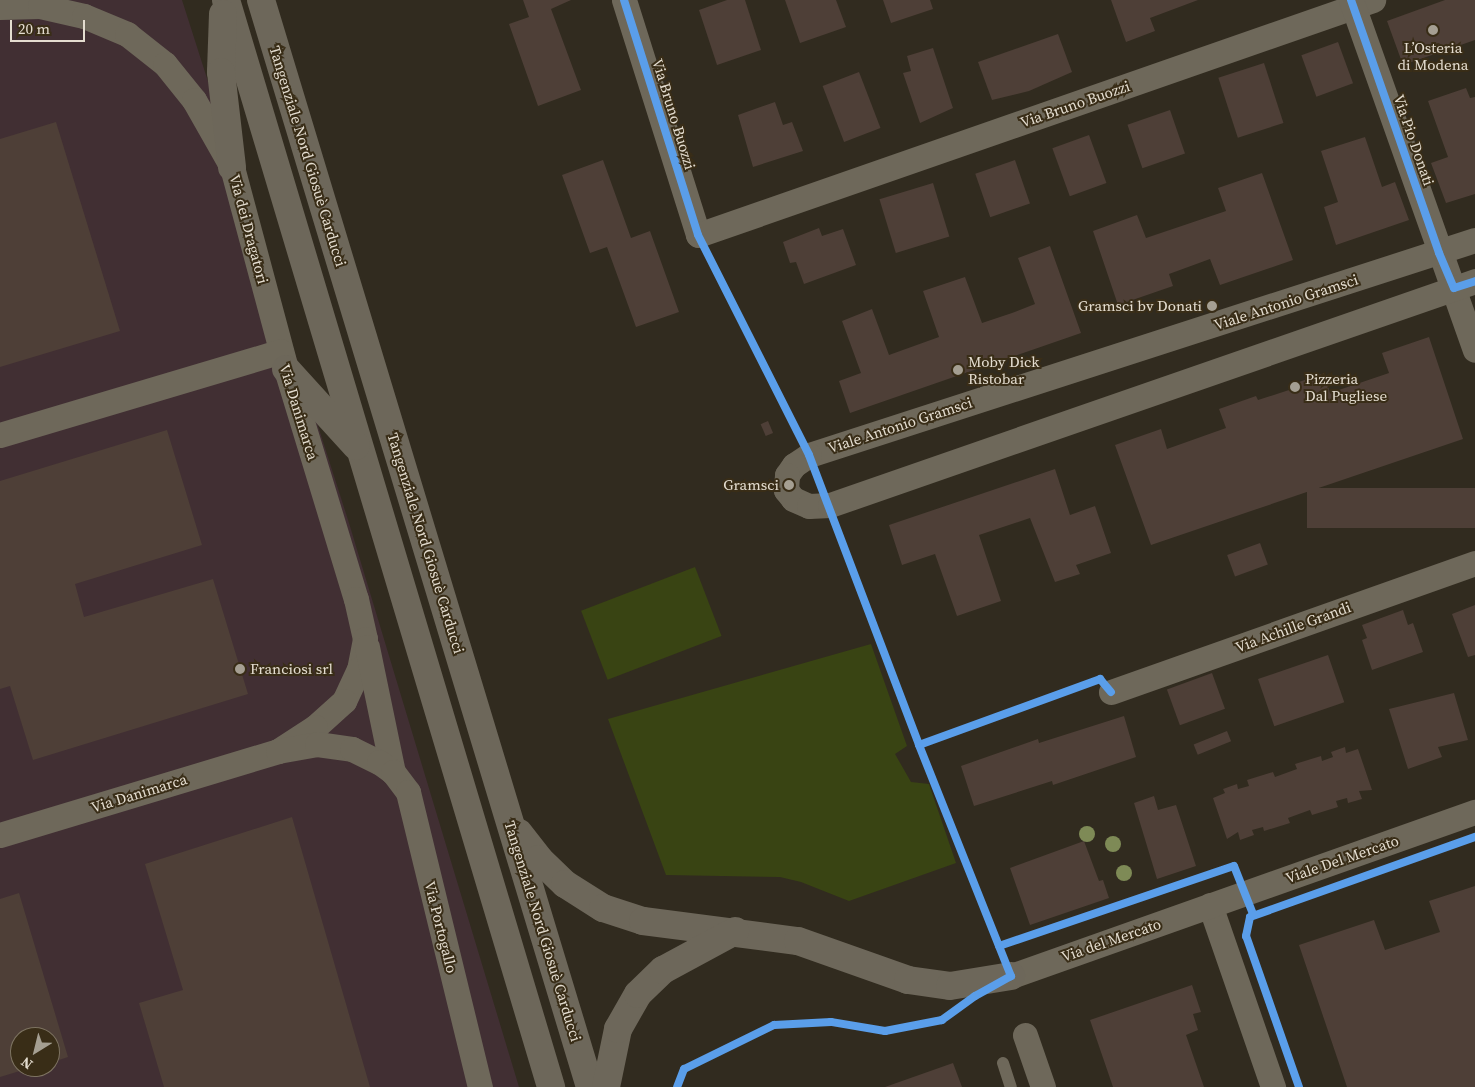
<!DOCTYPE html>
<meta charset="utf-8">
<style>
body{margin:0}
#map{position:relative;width:1475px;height:1087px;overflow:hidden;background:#312b1f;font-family:"Source Serif 4",serif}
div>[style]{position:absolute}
.commercial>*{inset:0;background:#412f33}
.green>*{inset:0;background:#394413;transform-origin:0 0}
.building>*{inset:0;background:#4e3f37;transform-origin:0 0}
.lane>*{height:12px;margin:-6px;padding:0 6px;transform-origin:6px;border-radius:6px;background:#6e685a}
.street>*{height:25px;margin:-12.5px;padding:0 12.5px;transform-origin:12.5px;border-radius:12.5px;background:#6e685a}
.highway>*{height:28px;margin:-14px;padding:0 14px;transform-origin:14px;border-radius:14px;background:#6d675a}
.cycleway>*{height:8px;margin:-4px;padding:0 4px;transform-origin:4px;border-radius:4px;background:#5a9eea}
.trees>*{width:16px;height:16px;margin:-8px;border-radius:50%;background:#7e8a56}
.dots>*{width:14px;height:14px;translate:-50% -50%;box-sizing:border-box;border:2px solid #392d17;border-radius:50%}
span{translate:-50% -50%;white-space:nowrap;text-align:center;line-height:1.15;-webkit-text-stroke:4px #392d17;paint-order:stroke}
.poi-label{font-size:15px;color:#e4ddd0}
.right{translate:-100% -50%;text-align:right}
.left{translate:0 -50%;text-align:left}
.street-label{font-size:15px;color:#e4ddd0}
.north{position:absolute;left:10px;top:1027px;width:50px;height:50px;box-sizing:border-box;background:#392d17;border:1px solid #7d7361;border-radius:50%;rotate:216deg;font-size:14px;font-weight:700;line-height:20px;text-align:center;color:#e4ddd0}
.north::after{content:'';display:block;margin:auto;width:18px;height:22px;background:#a59f92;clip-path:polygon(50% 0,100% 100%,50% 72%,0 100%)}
.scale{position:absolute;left:10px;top:20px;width:75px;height:22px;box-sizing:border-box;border:2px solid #e4ddd0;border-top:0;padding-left:6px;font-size:15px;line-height:18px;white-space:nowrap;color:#e4ddd0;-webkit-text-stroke:4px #392d17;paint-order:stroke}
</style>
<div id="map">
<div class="commercial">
<div style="clip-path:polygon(evenodd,0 0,182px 0,349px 523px,519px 1087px,0 1087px,0 0,20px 1037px,50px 1037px,50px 1067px,20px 1067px,20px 1037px)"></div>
</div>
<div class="green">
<div style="left:695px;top:567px;width:74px;height:122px;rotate:69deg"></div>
<div style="clip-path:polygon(871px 644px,907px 746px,895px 754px,911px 782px,929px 784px,956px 863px,849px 901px,801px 882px,780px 877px,666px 875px,608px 719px)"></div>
</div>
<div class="building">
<div style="clip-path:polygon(523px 0,571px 0,551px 9px,581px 90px,538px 106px,509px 24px,529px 17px)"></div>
<div style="clip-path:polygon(727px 0,745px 0,761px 50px,717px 65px,699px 10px)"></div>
<div style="clip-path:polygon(785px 0,836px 0,846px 27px,800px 43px)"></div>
<div style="clip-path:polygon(883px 0,930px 0,933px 9px,891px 23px)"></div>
<div style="clip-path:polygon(1111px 0,1198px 0,1150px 18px,1155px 31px,1126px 42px)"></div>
<div style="clip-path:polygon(1445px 0,1475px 0,1475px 40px,1403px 65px,1387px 21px)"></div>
<div style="clip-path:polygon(1058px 34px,1072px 72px,1029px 91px,992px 100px,978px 62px)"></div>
<div style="left:1338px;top:42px;width:44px;height:39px;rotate:70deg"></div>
<div style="clip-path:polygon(933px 48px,953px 108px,920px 123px,903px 73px,911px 71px,907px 56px)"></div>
<div style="left:1264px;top:63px;width:63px;height:48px;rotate:72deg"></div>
<div style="left:859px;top:72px;width:60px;height:39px;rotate:69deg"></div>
<div style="clip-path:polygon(1466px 88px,1470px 98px,1475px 97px,1475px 194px,1446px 203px,1431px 163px,1448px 157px,1428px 101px)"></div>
<div style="clip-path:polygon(775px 102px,783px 125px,792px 122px,803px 151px,753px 167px,738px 115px)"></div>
<div style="left:1170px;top:110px;width:46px;height:45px;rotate:71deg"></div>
<div style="clip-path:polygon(56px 122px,120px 331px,0 367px,0 139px)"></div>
<div style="left:1089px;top:135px;width:51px;height:39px;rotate:70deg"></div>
<div style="clip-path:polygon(1365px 137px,1382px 187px,1395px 182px,1409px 220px,1336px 245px,1324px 207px,1338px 202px,1321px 151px)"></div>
<div style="clip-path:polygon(603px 160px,631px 238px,650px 231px,679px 312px,636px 327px,607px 247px,590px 253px,562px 175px)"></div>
<div style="left:1015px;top:160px;width:46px;height:42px;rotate:71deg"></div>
<div style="clip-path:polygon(1262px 173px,1293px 260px,1220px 285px,1210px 259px,1169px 274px,1173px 286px,1118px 305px,1093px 231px,1137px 215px,1146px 238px,1226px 211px,1218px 188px)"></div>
<div style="left:933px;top:183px;width:56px;height:56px;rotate:73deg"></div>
<div style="clip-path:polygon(819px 228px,822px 236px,843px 229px,856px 265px,804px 284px,796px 262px,790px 263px,783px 242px)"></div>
<div style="clip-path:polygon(1050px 246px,1081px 333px,850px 413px,839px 381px,861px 373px,842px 321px,872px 309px,889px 355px,939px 337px,923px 291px,965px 277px,982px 323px,1012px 313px,1035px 304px,1018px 258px)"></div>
<div style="clip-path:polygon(1429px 337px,1463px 439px,1151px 545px,1115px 445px,1161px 429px,1167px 449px,1226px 428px,1219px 409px,1256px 396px,1258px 400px,1289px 390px,1288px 386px,1324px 373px,1330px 393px,1389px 373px,1382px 353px)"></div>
<div style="left:768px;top:421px;width:13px;height:8px;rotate:67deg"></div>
<div style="clip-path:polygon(167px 430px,202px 545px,75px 584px,84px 617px,213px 579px,248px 694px,33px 760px,10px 686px,0 689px,0 481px)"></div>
<div style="clip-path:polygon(1055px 469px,1070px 515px,1095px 506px,1111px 553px,1076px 565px,1080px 574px,1055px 582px,1030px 518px,979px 535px,1001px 601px,957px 616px,935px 554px,902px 565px,889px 525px)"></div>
<div style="left:1475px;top:488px;width:40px;height:168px;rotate:90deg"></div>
<div style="left:1260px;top:543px;width:23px;height:35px;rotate:70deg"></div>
<div style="clip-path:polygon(1475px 605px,1475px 655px,1468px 657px,1452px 614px)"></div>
<div style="clip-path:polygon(1403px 610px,1408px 625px,1413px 623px,1423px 652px,1372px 670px,1362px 640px,1367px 638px,1362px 625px)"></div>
<div style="left:1328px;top:655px;width:50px;height:74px;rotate:71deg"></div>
<div style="left:1212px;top:673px;width:38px;height:48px;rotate:70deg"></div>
<div style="clip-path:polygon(1454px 693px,1468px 740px,1438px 747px,1442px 757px,1408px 769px,1389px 709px)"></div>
<div style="clip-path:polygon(1124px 716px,1136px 757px,1053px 785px,1052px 781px,974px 806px,961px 766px,1038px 739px,1039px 743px)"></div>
<div style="left:1227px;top:731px;width:11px;height:36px;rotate:68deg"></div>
<div style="clip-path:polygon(1345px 747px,1346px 753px,1358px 749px,1372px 790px,1359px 791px,1362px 799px,1348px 803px,1347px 798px,1336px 801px,1338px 807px,1312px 815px,1310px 810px,1288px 818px,1290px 823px,1264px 831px,1263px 827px,1252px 830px,1254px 835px,1240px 840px,1238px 832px,1227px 839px,1213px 798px,1225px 793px,1223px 789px,1237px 784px,1238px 789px,1249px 786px,1247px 780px,1273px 772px,1275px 777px,1297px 769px,1295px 764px,1321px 756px,1322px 761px,1333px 757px,1331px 752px)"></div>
<div style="clip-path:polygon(1154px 796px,1158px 810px,1176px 805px,1196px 866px,1157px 879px,1134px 803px)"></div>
<div style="clip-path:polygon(292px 817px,370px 1087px,164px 1087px,139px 1003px,183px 990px,145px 864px)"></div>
<div style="clip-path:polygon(1084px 841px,1099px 881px,1103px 880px,1109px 898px,1030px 925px,1010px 868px)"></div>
<div style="clip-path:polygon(1475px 886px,1475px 1087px,1347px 1087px,1299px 945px,1374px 920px,1385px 950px,1440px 932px,1429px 901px)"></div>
<div style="clip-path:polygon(19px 893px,68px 1057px,50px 1063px,50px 1037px,20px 1037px,20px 1067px,33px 1067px,0 1077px,0 899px)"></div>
<div style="clip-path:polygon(1192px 985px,1201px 1012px,1193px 1014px,1198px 1030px,1186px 1035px,1204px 1087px,1113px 1087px,1090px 1020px)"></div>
<div style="clip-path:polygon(953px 1063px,962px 1087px,885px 1087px)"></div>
</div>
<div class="lane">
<div style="left:1003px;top:1063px;width:25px;rotate:72deg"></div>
</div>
<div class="street">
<div style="left:624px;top:0;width:246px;rotate:72.5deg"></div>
<div style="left:698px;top:235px;width:715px;rotate:-19.2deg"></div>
<div style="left:1351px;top:0;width:371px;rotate:70.5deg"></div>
<div style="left:0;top:7px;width:40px;rotate:-1.4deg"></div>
<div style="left:40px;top:6px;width:45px;rotate:12.8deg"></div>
<div style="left:84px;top:16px;width:47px;rotate:22.7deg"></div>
<div style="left:127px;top:34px;width:48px;rotate:38.3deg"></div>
<div style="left:165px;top:64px;width:46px;rotate:51.1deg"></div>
<div style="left:194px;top:100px;width:77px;rotate:60.4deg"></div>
<div style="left:232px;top:167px;width:209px;rotate:75deg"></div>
<div style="left:286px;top:369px;width:240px;rotate:73.1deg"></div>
<div style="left:356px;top:599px;width:41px;rotate:77.3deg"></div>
<div style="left:365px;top:639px;width:31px;rotate:101deg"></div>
<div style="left:359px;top:669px;width:35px;rotate:115deg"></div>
<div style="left:344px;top:701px;width:39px;rotate:138deg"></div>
<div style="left:315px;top:727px;width:44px;rotate:147deg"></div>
<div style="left:1475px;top:240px;width:700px;rotate:162.11deg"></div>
<div style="left:809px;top:455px;width:18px;rotate:146deg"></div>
<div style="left:794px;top:465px;width:12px;rotate:125deg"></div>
<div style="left:787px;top:475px;width:15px;rotate:94deg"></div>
<div style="left:786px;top:490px;width:11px;rotate:52deg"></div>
<div style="left:793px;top:499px;width:17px;rotate:24deg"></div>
<div style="left:809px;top:506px;width:21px;rotate:-3deg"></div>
<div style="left:830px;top:505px;width:683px;rotate:-19.15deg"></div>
<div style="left:0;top:435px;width:293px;rotate:-16.6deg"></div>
<div style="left:367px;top:647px;width:128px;rotate:78.3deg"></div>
<div style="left:1111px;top:692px;width:386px;rotate:-19.5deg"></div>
<div style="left:0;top:835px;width:290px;rotate:-16.8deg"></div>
<div style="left:278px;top:751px;width:40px;rotate:-10deg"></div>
<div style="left:317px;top:744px;width:35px;rotate:8deg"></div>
<div style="left:352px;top:749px;width:30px;rotate:26deg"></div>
<div style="left:379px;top:762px;width:17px;rotate:36deg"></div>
<div style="left:393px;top:772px;width:25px;rotate:53deg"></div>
<div style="left:408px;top:792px;width:304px;rotate:76.3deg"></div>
<div style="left:1210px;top:905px;width:193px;rotate:70.9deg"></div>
<div style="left:1011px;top:976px;width:492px;rotate:-19.5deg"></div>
<div style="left:1025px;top:1035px;width:55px;rotate:70.9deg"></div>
</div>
<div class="highway">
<div style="left:226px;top:0;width:1135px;rotate:73.35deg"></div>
<div style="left:261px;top:0;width:1136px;rotate:73.16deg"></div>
<div style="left:223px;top:14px;width:58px;rotate:92deg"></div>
<div style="left:221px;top:72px;width:96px;rotate:83.4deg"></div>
<div style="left:286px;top:369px;width:104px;rotate:47.7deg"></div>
<div style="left:519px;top:833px;width:33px;rotate:52deg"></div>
<div style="left:539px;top:859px;width:36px;rotate:44deg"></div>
<div style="left:565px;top:884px;width:45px;rotate:32.3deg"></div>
<div style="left:603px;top:908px;width:42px;rotate:18deg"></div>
<div style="left:643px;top:921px;width:156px;rotate:7.4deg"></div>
<div style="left:798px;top:941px;width:117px;rotate:19.5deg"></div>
<div style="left:908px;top:980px;width:42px;rotate:8.1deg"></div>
<div style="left:950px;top:986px;width:62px;rotate:-9.3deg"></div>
<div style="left:606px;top:1087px;width:59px;rotate:-78.3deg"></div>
<div style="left:618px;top:1029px;width:40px;rotate:-60.3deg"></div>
<div style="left:638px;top:994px;width:35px;rotate:-44deg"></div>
<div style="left:663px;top:970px;width:82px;rotate:-28.4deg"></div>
</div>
<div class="cycleway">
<div style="left:624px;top:0;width:246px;rotate:72.5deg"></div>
<div style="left:698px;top:235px;width:246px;rotate:63.2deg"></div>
<div style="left:809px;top:455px;width:310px;rotate:69.2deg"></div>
<div style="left:919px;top:745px;width:249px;rotate:68.3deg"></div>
<div style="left:1011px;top:976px;width:41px;rotate:150.9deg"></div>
<div style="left:975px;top:996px;width:41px;rotate:144deg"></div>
<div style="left:942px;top:1020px;width:58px;rotate:169.1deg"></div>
<div style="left:885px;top:1031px;width:55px;rotate:-170.5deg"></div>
<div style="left:831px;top:1022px;width:57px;rotate:177deg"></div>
<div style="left:774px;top:1025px;width:100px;rotate:153.9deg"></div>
<div style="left:684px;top:1069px;width:19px;rotate:111deg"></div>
<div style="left:1351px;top:0;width:268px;rotate:70.8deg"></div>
<div style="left:1439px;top:253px;width:38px;rotate:67deg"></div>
<div style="left:1454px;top:288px;width:22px;rotate:-18deg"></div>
<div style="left:919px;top:745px;width:193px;rotate:-20deg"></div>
<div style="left:1100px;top:679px;width:17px;rotate:50deg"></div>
<div style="left:999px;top:946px;width:248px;rotate:-18.8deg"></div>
<div style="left:1234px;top:866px;width:52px;rotate:68.4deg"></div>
<div style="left:1299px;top:1087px;width:160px;rotate:-109.3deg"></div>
<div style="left:1246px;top:936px;width:19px;rotate:-78deg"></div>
<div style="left:1250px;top:917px;width:239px;rotate:-19.6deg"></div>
</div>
<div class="trees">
<div style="left:1087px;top:834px"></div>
<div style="left:1113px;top:844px"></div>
<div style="left:1124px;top:873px"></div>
</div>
<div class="dots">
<div style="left:1433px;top:30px;background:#a59f92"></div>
<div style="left:1212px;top:306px;background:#a59f92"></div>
<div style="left:958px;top:370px;background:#a59f92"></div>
<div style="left:1295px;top:387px;background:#a59f92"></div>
<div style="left:789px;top:485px;background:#a59f92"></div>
<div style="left:240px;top:669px;background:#a59f92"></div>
</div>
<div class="poi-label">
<span style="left:1433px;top:56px">L’Osteria<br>di Modena</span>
<span class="right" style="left:1202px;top:306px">Gramsci bv Donati</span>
<span class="left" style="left:968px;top:370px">Moby Dick<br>Ristobar</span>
<span class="left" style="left:1305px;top:387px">Pizzeria<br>Dal Pugliese</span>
<span class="right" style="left:779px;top:485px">Gramsci</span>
<span class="left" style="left:250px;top:669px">Franciosi srl</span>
</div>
<div class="street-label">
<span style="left:1075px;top:104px;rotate:-19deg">Via Bruno Buozzi</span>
<span style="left:674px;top:114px;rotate:73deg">Via Bruno Buozzi</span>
<span style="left:1414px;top:140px;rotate:71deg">Via Pio Donati</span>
<span style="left:308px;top:156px;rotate:73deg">Tangenziale Nord Giosuè Carducci</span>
<span style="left:249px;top:229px;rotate:75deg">Via dei Dragatori</span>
<span style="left:1286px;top:302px;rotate:-18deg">Viale Antonio Gramsci</span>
<span style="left:299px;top:412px;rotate:73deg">Via Danimarca</span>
<span style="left:900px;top:425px;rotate:-18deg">Viale Antonio Gramsci</span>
<span style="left:426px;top:543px;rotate:73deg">Tangenziale Nord Giosuè Carducci</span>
<span style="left:1293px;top:627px;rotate:-20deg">Via Achille Grandi</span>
<span style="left:139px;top:793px;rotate:-17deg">Via Danimarca</span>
<span style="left:1342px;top:859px;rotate:-19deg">Viale Del Mercato</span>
<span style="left:441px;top:927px;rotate:76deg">Via Portogallo</span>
<span style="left:543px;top:931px;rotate:73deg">Tangenziale Nord Giosuè Carducci</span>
<span style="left:1111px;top:940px;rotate:-19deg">Via del Mercato</span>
</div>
<div class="north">N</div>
<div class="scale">20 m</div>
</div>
